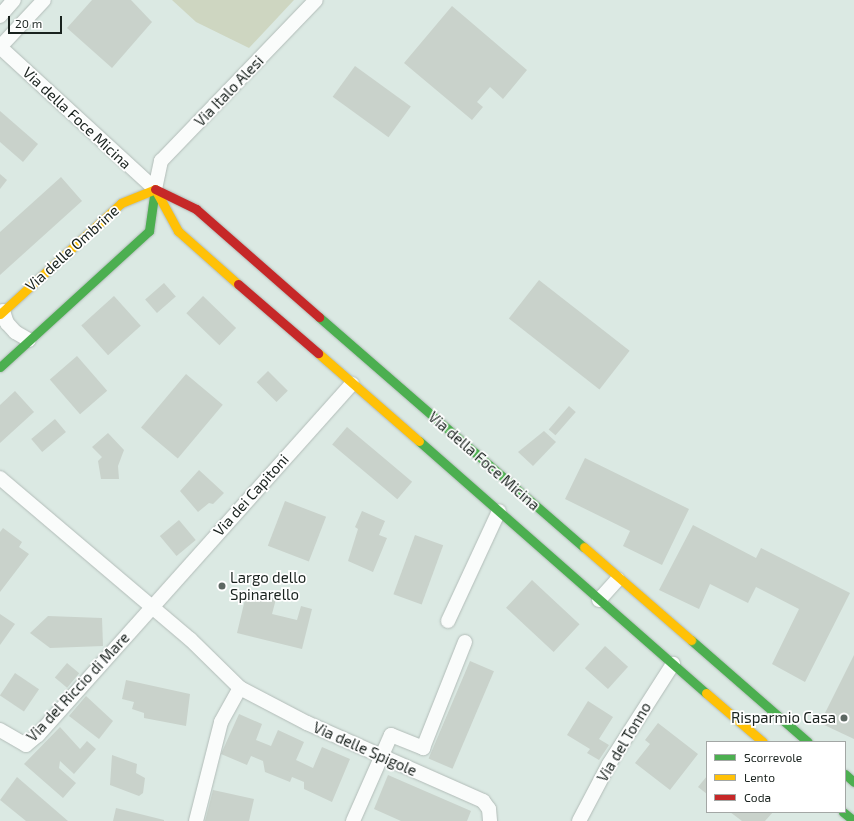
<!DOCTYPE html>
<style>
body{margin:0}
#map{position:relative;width:854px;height:821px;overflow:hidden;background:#dbe9e3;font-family:"Exo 2",sans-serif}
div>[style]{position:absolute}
.green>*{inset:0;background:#ced6c1}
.building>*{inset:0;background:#c9d2cb;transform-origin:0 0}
.roads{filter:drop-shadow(0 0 1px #b2bcb8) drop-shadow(0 0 1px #b2bcb8)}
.street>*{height:14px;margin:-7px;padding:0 7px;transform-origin:7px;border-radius:7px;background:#fafcfb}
.fast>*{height:9px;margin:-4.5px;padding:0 4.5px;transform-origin:4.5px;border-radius:4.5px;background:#4caf50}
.slow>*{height:9px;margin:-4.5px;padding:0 4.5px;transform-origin:4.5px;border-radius:4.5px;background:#ffc107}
.jam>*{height:9px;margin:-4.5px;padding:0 4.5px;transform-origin:4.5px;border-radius:4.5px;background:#c62828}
.dots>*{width:11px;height:11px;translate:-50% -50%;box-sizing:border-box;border:2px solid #fff;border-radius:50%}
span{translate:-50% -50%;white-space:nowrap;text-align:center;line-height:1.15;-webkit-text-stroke:3.5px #fff;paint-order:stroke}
.street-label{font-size:15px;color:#19221e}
.poi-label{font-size:15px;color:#19221e}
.left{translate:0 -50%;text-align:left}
.right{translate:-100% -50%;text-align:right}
.legend{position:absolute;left:706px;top:741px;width:140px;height:72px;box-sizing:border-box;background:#fff;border:1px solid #a3a7a5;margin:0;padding:5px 7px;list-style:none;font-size:12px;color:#19221e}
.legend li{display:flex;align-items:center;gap:8px;height:20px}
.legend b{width:20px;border:1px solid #a3a7a5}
.scale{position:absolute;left:8px;top:16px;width:54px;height:18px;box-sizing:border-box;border:2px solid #19221e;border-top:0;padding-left:5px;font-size:12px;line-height:14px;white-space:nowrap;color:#19221e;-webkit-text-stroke:3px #fff;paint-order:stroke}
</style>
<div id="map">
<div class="green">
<div style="clip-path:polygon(172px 0,294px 0,249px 48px,196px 22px)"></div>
</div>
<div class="building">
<div style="clip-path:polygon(92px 0,131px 0,152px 22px,112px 68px,67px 28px)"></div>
<div style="clip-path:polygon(452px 6px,527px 70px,503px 99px,490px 87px,477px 102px,483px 107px,472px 120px,404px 63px)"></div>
<div style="left:355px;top:66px;width:69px;height:38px;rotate:36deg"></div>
<div style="clip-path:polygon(0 111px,38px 144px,23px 162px,0 142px)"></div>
<div style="clip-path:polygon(0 174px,7px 180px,0 189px)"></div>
<div style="clip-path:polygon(61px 177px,82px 201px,0 275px,0 232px)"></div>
<div style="left:539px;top:280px;width:115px;height:49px;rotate:38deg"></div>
<div style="left:164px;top:283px;width:18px;height:25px;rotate:49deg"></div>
<div style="left:114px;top:296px;width:40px;height:44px;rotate:48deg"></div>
<div style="left:203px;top:296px;width:46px;height:24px;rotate:44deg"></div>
<div style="left:77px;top:356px;width:46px;height:36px;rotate:49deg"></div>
<div style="left:268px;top:371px;width:28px;height:16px;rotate:45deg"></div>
<div style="left:186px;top:374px;width:48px;height:70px;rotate:40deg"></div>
<div style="clip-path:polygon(15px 391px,34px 412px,0 443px,0 405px)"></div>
<div style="left:569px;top:406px;width:9px;height:31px;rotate:41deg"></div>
<div style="left:55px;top:419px;width:17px;height:31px;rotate:50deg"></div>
<div style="left:347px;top:427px;width:85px;height:23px;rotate:40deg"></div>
<div style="clip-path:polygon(544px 431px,556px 442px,533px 466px,518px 452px)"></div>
<div style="clip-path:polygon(108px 433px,124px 450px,118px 466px,119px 479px,101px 479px,98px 461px,102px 457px,92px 447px)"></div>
<div style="clip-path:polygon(585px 458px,689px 509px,662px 565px,623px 546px,630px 531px,565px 499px)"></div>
<div style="clip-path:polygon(199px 470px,224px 493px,213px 504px,209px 503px,198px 512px,180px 491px)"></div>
<div style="left:285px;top:501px;width:44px;height:48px;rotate:21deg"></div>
<div style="clip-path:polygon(362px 511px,385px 521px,379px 535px,387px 538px,373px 572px,348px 561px,358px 529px,355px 527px)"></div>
<div style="left:179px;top:520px;width:26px;height:25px;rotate:50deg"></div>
<div style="clip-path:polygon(693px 525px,756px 558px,761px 548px,850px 593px,805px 682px,772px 664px,799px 609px,756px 587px,748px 603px,710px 584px,699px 609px,659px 590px)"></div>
<div style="clip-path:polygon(3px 528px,22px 542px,19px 547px,29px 554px,0 592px,0 532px)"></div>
<div style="left:415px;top:535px;width:30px;height:63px;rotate:20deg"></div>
<div style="left:532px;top:580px;width:65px;height:38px;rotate:43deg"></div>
<div style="clip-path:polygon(247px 591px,276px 599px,272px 614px,297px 620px,301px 606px,312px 609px,302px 649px,237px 633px)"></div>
<div style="clip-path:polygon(0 614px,15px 624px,0 645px)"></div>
<div style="clip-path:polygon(48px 616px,102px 618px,103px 646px,50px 648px,30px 633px)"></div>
<div style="left:605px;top:646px;width:31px;height:30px;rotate:42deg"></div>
<div style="clip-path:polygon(854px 655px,854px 739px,820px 723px)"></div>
<div style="left:470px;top:661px;width:26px;height:106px;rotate:23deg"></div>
<div style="left:67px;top:663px;width:16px;height:19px;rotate:40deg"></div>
<div style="left:15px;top:673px;width:29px;height:27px;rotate:34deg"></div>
<div style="clip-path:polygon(126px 680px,190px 694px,186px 726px,144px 718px,144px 713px,132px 709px,134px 702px,122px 699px)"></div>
<div style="clip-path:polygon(86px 696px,113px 721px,99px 739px,69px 716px)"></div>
<div style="clip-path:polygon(588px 701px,613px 717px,599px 739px,609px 745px,599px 760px,587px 753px,590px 749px,567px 735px)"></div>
<div style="clip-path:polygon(239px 714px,262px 724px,256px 740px,271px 746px,278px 730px,304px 742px,296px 760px,313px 768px,322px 747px,350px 759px,332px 802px,304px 789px,304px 782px,292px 777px,290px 782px,265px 772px,263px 761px,251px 756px,247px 765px,221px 754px)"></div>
<div style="clip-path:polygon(658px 723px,698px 754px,670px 790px,635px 763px,650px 744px,645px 740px)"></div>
<div style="clip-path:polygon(60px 727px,80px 749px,87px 741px,96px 749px,74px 774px,60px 761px,59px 768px,76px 783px,63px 798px,24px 764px)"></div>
<div style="clip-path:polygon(112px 755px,137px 764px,136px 773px,145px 778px,143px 793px,139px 796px,110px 785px)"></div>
<div style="clip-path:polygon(388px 775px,471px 811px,467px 821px,401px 821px,374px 809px)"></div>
<div style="clip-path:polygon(707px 776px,707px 794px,698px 787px)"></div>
<div style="clip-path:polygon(17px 777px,68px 821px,26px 821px,0 800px)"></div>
<div style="clip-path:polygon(213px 790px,254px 799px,249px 821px,205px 821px)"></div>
<div style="clip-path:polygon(116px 808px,164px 820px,164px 821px,113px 821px)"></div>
<div style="clip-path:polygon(730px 812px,773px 812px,765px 821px,742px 821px)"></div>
</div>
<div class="roads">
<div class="street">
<div style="left:0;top:16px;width:21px;rotate:-49deg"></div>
<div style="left:0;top:47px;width:210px;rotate:42.5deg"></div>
<div style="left:155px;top:189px;width:29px;rotate:-78deg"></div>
<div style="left:161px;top:161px;width:223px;rotate:-46.1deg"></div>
<div style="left:0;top:47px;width:64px;rotate:-46.9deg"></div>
<div style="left:3px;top:311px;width:13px;rotate:72deg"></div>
<div style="left:7px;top:323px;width:12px;rotate:48deg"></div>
<div style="left:15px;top:332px;width:16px;rotate:30deg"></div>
<div style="left:0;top:478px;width:249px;rotate:40.3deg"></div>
<div style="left:190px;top:639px;width:70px;rotate:44.4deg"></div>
<div style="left:240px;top:688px;width:76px;rotate:27.6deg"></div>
<div style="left:307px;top:723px;width:193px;rotate:23.9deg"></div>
<div style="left:483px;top:801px;width:10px;rotate:53deg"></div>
<div style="left:489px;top:809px;width:12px;rotate:85deg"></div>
<div style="left:599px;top:600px;width:28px;rotate:-48deg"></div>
<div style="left:448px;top:621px;width:121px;rotate:-65.1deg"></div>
<div style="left:0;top:730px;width:30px;rotate:30deg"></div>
<div style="left:26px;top:745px;width:16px;rotate:-40deg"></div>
<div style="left:38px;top:735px;width:471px;rotate:-48.2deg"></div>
<div style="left:196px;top:821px;width:102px;rotate:-75.8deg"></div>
<div style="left:221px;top:722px;width:39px;rotate:-61deg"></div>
<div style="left:353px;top:821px;width:94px;rotate:-66.2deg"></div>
<div style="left:391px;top:735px;width:35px;rotate:22deg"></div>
<div style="left:423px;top:748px;width:114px;rotate:-68.4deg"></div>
<div style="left:579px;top:821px;width:64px;rotate:-62.2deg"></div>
<div style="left:609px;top:764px;width:119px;rotate:-57.4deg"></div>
</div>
<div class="fast">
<div style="left:319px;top:317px;width:351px;rotate:41deg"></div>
<div style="left:0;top:367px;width:202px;rotate:-42.4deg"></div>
<div style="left:149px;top:231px;width:42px;rotate:-81.9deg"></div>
<div style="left:419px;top:441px;width:382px;rotate:41.3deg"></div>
<div style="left:691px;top:640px;width:155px;rotate:41.1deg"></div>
<div style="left:845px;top:774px;width:12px;rotate:42deg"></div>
<div style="left:843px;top:812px;width:14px;rotate:39deg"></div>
</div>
<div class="slow">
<div style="left:155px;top:189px;width:48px;rotate:61.3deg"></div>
<div style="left:178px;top:231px;width:80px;rotate:41.5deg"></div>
<div style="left:0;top:314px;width:164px;rotate:-42.5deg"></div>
<div style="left:121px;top:203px;width:37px;rotate:-22deg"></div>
<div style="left:318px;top:353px;width:134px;rotate:41.1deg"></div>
<div style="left:584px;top:547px;width:142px;rotate:41deg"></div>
<div style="left:706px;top:693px;width:75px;rotate:40.7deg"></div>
</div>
<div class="jam">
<div style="left:155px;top:189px;width:46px;rotate:26deg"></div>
<div style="left:196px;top:209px;width:164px;rotate:41.3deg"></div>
<div style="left:238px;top:284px;width:106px;rotate:40.8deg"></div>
</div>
</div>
<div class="dots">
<div style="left:222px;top:586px;background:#5d6863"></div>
<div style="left:844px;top:718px;background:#5d6863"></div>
</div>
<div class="street-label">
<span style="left:229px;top:91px;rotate:-46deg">Via Italo Alesi</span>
<span style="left:77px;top:118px;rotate:43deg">Via della Foce Micina</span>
<span style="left:72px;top:248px;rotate:-42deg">Via delle Ombrine</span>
<span style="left:484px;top:461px;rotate:41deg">Via della Foce Micina</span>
<span style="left:251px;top:495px;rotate:-48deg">Via dei Capitoni</span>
<span style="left:78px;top:687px;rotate:-47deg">Via del Riccio di Mare</span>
<span style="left:624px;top:742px;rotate:-59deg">Via del Tonno</span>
<span style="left:365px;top:749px;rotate:24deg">Via delle Spigole</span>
</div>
<div class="poi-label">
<span class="left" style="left:230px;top:586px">Largo dello<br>Spinarello</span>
<span class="right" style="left:836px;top:718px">Risparmio Casa</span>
</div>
<ul class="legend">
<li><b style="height:5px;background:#4caf50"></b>Scorrevole</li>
<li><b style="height:5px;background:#ffc107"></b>Lento</li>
<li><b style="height:5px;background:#c62828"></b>Coda</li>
</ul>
<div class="scale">20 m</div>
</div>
